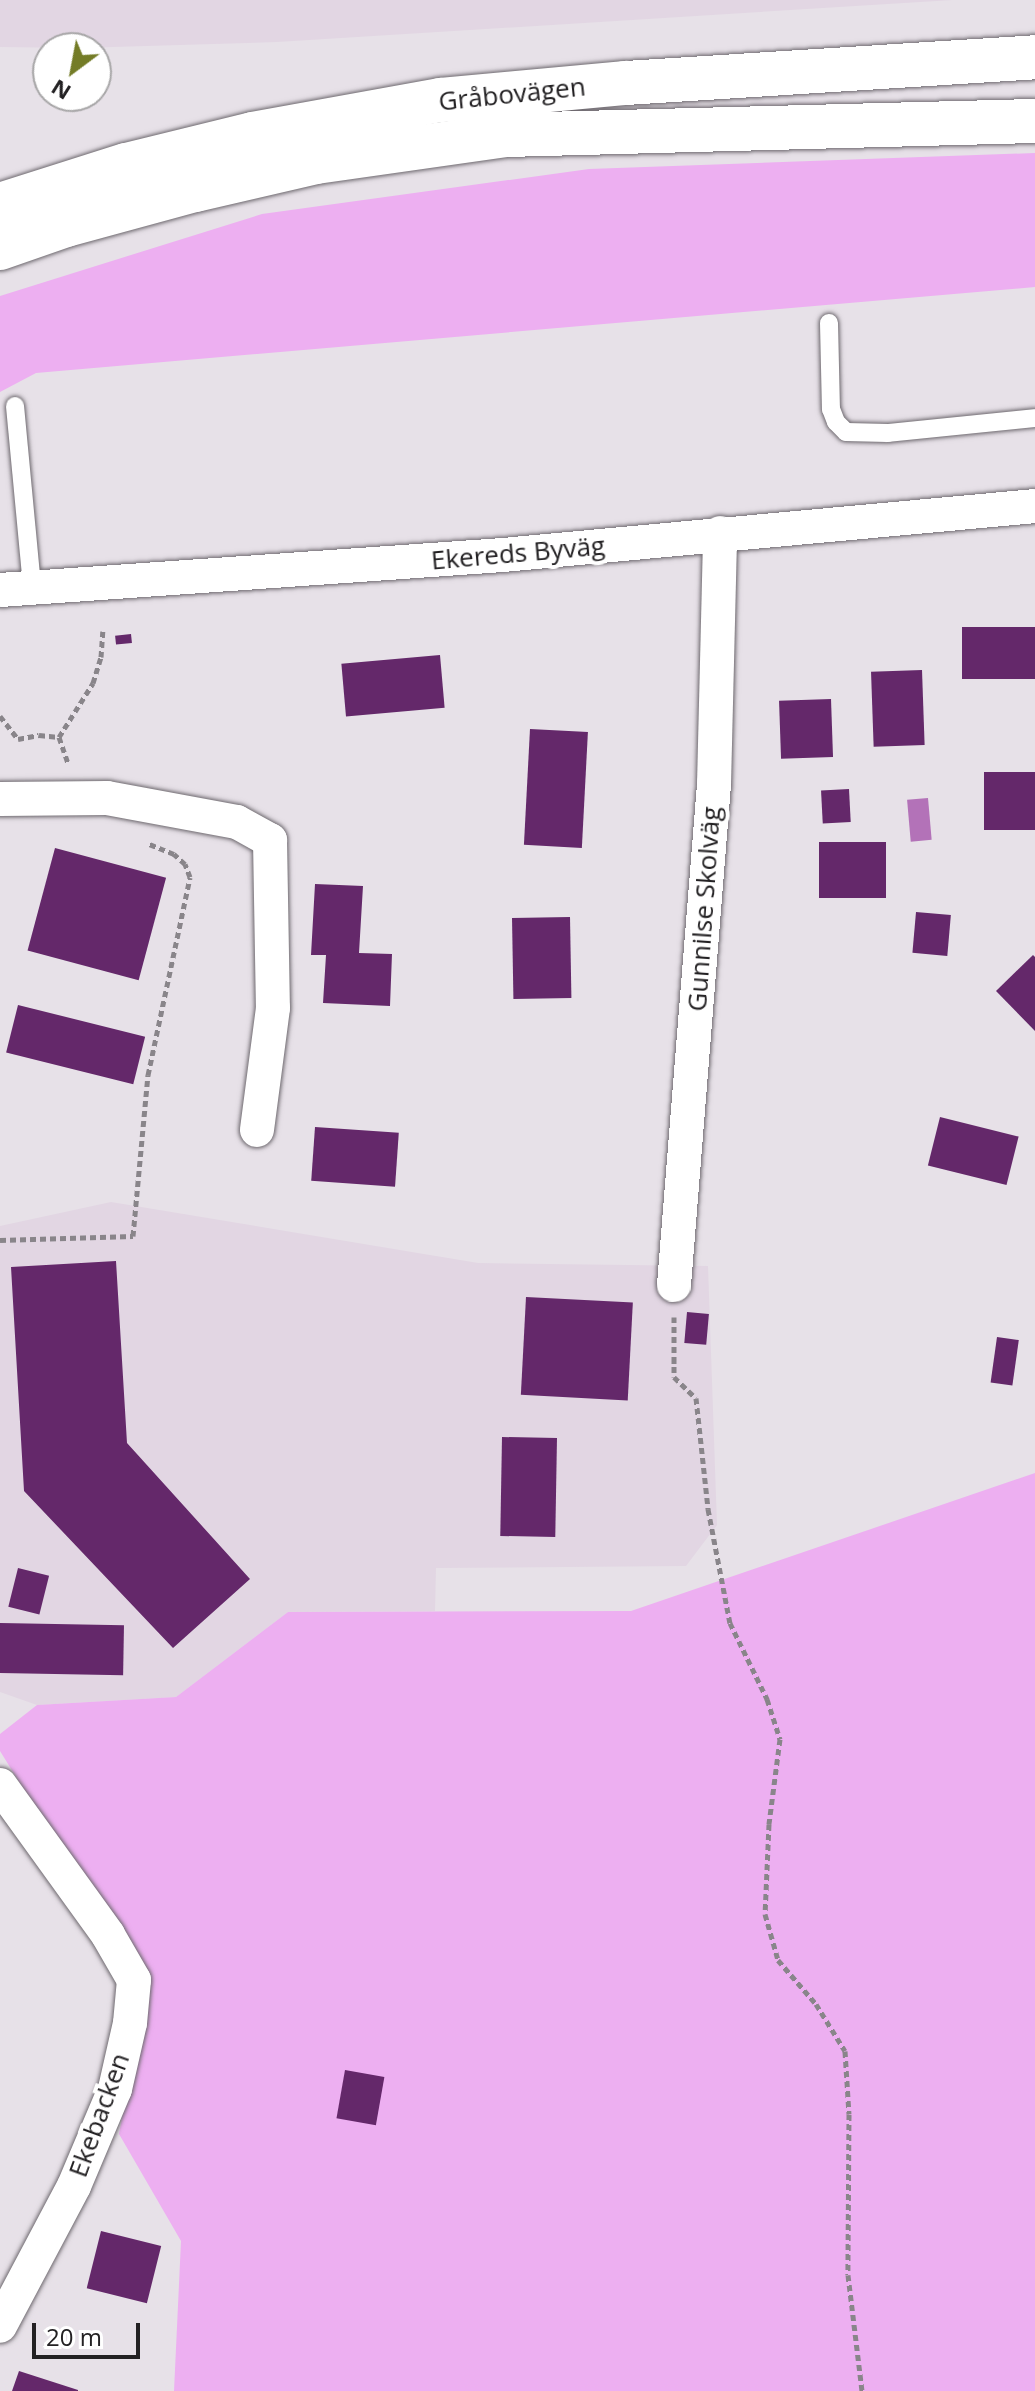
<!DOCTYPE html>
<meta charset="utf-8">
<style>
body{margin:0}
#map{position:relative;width:1035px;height:2391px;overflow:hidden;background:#e7e1e8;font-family:"Open Sans",sans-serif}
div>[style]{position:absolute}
.built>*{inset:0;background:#e2d6e3}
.green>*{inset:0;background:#edaff1}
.water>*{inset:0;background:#b372b8;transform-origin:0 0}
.building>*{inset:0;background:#64286a;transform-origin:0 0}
.path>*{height:5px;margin-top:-2.5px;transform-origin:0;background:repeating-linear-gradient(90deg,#89858a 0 6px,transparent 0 10px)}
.roads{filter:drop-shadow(0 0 2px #6e696f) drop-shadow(0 0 2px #6e696f)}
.service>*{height:18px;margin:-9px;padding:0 9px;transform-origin:9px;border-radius:9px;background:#fff}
.minor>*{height:34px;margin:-17px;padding:0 17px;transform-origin:17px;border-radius:17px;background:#fff}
.secondary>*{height:44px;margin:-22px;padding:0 22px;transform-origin:22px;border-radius:22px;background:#fff}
span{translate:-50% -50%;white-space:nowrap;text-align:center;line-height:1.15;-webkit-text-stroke:8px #fff;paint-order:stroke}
.street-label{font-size:26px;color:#232123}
.north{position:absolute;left:32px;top:32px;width:80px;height:80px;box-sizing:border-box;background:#fff;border:2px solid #a7a6a7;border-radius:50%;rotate:212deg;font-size:22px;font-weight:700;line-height:32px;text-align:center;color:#232123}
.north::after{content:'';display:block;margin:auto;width:28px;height:36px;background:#747c27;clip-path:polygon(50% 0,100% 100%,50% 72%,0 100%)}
.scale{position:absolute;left:32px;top:2323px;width:108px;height:36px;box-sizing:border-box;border:4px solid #232123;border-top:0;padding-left:10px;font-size:24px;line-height:28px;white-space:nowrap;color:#232123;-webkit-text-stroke:6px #fff;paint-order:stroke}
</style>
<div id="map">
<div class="built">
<div style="clip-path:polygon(0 0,953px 0,277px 42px,79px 48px,0 47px)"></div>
<div style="clip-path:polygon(111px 1202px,478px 1263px,708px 1266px,717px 1525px,686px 1566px,436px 1568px,435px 1611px,288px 1612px,176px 1697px,37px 1705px,0 1692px,0 1226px)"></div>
</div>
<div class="green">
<div style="clip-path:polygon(1035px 153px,1035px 287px,36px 373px,0 392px,0 296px,262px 214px,589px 169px)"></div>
<div style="clip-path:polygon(1035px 1473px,1035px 2391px,174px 2391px,181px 2241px,119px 2134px,146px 1987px,0 1751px,0 1734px,37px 1705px,176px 1697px,288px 1612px,631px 1611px)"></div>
</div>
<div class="water">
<div style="left:928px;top:798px;width:42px;height:21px;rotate:85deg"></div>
</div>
<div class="building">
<div style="left:1035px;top:627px;width:52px;height:73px;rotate:90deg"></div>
<div style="left:131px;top:634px;width:9px;height:16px;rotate:84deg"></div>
<div style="left:440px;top:655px;width:53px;height:99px;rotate:85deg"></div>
<div style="left:922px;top:670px;width:75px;height:51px;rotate:88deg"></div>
<div style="left:831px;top:699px;width:58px;height:52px;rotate:88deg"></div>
<div style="left:530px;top:729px;width:58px;height:116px;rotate:3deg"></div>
<div style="left:1035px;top:772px;width:58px;height:51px;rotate:90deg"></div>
<div style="left:849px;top:789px;width:33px;height:28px;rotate:87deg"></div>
<div style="left:819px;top:842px;width:67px;height:56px"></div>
<div style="left:55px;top:848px;width:115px;height:106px;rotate:15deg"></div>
<div style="clip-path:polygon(315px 884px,363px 886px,359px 953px,392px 954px,390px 1006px,323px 1003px,326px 955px,311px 955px)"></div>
<div style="left:916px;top:912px;width:35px;height:41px;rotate:5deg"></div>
<div style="left:570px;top:917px;width:81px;height:58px;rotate:89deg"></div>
<div style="clip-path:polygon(1033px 955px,1035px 957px,1035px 1031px,996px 991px)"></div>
<div style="left:18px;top:1005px;width:131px;height:49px;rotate:14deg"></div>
<div style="left:940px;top:1117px;width:81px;height:50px;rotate:14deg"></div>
<div style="left:315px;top:1127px;width:84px;height:54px;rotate:4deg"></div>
<div style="clip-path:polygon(116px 1261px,127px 1443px,250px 1579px,173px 1648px,24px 1491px,11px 1267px)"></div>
<div style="left:526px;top:1297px;width:107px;height:98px;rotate:3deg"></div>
<div style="left:687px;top:1312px;width:22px;height:31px;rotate:5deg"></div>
<div style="left:997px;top:1337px;width:22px;height:46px;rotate:8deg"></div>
<div style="left:502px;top:1437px;width:55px;height:99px;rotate:1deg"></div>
<div style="left:18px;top:1568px;width:32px;height:40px;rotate:14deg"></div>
<div style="left:0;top:1623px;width:124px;height:50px;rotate:1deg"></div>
<div style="left:345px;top:2070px;width:40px;height:49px;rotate:10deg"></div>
<div style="left:101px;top:2231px;width:62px;height:59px;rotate:14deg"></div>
<div style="clip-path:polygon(19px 2371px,78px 2390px,78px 2391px,12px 2391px)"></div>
</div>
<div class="path">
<div style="left:0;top:716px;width:29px;rotate:52deg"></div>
<div style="left:18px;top:739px;width:21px;rotate:-11deg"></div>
<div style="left:39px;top:735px;width:20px;rotate:6deg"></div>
<div style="left:59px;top:737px;width:28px;rotate:71deg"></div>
<div style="left:59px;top:737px;width:64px;rotate:-57.8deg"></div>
<div style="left:93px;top:683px;width:27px;rotate:-73deg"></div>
<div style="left:101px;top:657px;width:26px;rotate:-86deg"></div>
<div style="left:0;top:1240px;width:133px;rotate:-1.7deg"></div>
<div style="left:133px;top:1236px;width:162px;rotate:-84.7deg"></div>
<div style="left:148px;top:1075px;width:202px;rotate:-78deg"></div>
<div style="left:190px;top:877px;width:14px;rotate:-111deg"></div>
<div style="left:185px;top:864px;width:15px;rotate:-138deg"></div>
<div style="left:174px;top:854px;width:27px;rotate:-158deg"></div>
<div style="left:674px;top:1317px;width:60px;rotate:90deg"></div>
<div style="left:674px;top:1377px;width:30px;rotate:44deg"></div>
<div style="left:696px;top:1398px;width:112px;rotate:83.8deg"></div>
<div style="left:708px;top:1509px;width:116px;rotate:79.1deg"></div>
<div style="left:730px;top:1623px;width:85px;rotate:64deg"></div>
<div style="left:767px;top:1699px;width:42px;rotate:72deg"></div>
<div style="left:780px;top:1739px;width:86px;rotate:97.4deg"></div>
<div style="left:769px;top:1824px;width:90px;rotate:92.5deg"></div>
<div style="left:765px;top:1914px;width:48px;rotate:74.2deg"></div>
<div style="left:778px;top:1960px;width:58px;rotate:49.2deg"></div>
<div style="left:816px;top:2004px;width:55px;rotate:58.3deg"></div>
<div style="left:845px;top:2051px;width:63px;rotate:86.4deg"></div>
<div style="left:849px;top:2114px;width:161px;rotate:90.4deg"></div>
<div style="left:848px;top:2275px;width:117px;rotate:83.1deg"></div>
</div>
<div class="roads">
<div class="service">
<div style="left:829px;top:323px;width:86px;rotate:88.7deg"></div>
<div style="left:831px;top:409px;width:14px;rotate:69deg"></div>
<div style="left:836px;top:422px;width:14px;rotate:45deg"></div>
<div style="left:846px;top:432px;width:42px;rotate:1.4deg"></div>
<div style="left:888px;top:433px;width:148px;rotate:-5.8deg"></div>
<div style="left:15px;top:406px;width:182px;rotate:84.6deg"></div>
</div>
<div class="minor">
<div style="left:0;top:590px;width:504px;rotate:-3.98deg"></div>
<div style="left:503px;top:555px;width:534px;rotate:-5.26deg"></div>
<div style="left:0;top:799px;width:107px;rotate:-0.5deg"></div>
<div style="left:107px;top:798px;width:132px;rotate:10.5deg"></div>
<div style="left:237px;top:822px;width:38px;rotate:29deg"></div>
<div style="left:270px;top:840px;width:168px;rotate:89deg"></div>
<div style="left:273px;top:1008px;width:123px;rotate:97.5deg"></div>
<div style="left:674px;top:1285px;width:502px;rotate:-85.43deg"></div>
<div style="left:714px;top:785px;width:252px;rotate:-88.6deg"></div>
<div style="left:0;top:1785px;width:185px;rotate:54.2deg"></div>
<div style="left:108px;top:1935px;width:52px;rotate:60deg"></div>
<div style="left:134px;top:1980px;width:43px;rotate:95.3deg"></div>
<div style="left:130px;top:2023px;width:68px;rotate:102.8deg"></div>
<div style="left:115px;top:2089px;width:105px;rotate:112.9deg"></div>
<div style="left:74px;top:2186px;width:158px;rotate:117.9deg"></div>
</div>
<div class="secondary">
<div style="left:0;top:205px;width:132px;rotate:-17.6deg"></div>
<div style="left:126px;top:165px;width:131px;rotate:-13.7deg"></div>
<div style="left:253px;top:134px;width:191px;rotate:-10.3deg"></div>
<div style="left:441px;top:100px;width:186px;rotate:-5.3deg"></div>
<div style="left:626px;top:83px;width:410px;rotate:-3.6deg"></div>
<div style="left:0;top:248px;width:70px;rotate:-19.2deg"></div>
<div style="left:66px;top:225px;width:134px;rotate:-15.2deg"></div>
<div style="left:195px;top:190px;width:124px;rotate:-13deg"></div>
<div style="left:316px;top:162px;width:192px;rotate:-8.1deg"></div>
<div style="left:506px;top:135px;width:529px;rotate:-1.52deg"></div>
</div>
</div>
<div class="street-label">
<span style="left:512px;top:94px;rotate:-6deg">Gråbovägen</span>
<span style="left:518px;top:553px;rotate:-5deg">Ekereds Byväg</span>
<span style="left:704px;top:909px;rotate:-86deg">Gunnilse Skolväg</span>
<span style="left:99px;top:2115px;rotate:-70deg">Ekebacken</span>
</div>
<div class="north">N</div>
<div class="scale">20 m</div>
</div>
